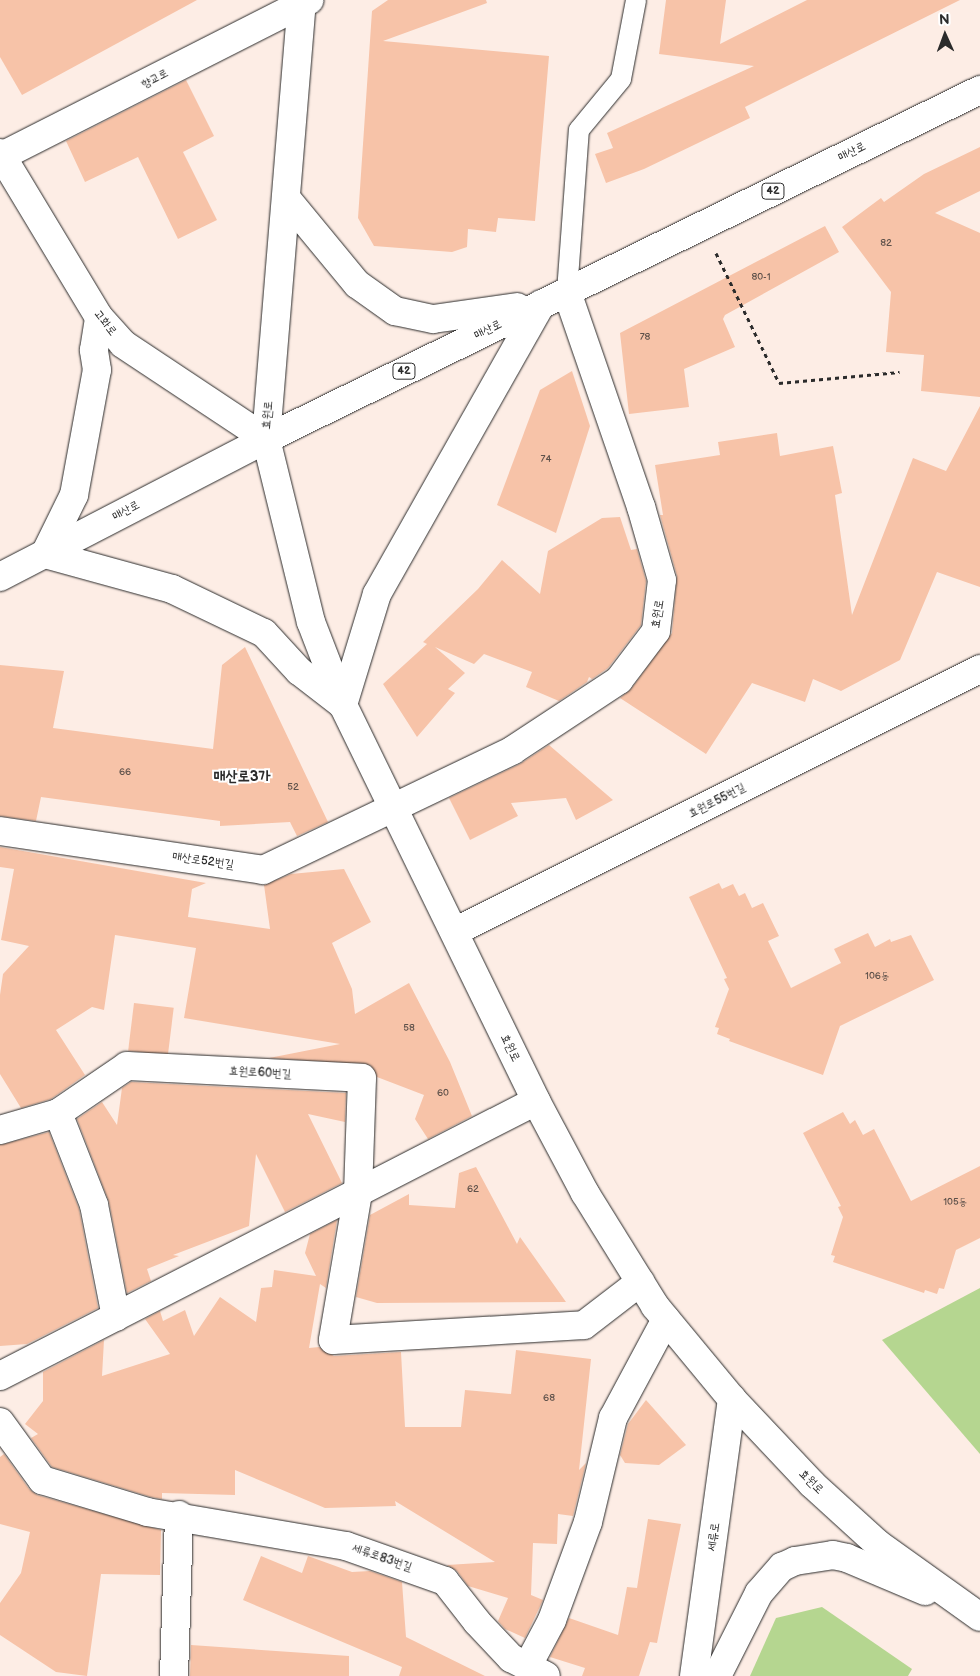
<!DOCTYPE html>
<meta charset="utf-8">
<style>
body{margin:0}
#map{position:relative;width:980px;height:1676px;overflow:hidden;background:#fdede5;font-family:"Balsamiq Sans","Poor Story",sans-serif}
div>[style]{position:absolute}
.green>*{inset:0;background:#b5d690}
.building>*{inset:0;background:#f7c3a8;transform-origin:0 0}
.path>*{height:3px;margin-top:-1.5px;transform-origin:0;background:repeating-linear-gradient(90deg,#2b2b2b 0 4px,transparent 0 8px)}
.roads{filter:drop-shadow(0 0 1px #2b2b2b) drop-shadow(0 0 1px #2b2b2b)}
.service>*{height:20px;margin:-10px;padding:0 10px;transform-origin:10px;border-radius:10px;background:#fff}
.minor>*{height:28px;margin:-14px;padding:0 14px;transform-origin:14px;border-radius:14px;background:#fff}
.tertiary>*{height:28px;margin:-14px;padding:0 14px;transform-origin:14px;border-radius:14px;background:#fff}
.primary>*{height:28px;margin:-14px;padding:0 14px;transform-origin:14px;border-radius:14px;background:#fff}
span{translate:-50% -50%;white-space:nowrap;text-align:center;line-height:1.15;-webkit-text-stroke:4px #fff;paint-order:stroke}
.number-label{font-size:10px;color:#5e514a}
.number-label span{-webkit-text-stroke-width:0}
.shield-label span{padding:1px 4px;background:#fff;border:1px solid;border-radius:4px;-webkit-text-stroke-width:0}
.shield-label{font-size:11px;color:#2b2b2b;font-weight:700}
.street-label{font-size:12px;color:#2b2b2b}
.quarter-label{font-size:15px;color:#2b2b2b;font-weight:700}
.north{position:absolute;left:920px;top:10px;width:50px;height:50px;-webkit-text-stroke:4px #fff;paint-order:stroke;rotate:358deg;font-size:14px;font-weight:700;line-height:20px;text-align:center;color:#2b2b2b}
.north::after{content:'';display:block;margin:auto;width:18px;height:22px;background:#2b2b2b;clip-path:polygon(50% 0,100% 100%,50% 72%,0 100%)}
</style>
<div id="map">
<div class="green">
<div style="clip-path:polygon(980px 1288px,980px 1454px,882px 1340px)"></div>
<div style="clip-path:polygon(822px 1607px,912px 1669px,908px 1676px,750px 1676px,776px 1618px)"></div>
</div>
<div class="building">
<div style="clip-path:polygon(0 0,197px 0,22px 95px,0 57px)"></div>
<div style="clip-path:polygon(388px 0,486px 0,487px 3px,383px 41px,549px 56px,535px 221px,498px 218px,496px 232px,468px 229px,467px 247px,452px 252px,374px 246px,358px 218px,372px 11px)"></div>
<div style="clip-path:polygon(666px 0,726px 0,720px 44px,807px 0,960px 0,745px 107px,750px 118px,644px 169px,606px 183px,595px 154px,613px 148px,607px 133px,754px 66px,659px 54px)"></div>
<div style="clip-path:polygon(186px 80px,214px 136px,183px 152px,217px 220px,178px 239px,138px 157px,85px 182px,66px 141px)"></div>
<div style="clip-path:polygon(980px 147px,980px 191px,935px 213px,980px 233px,980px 397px,921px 391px,924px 355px,886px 352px,891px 292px,842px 227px,881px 198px,884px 202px,924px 174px)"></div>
<div style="clip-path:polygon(825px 226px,839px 252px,725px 315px,723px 319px,735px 347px,684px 369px,689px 407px,629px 414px,620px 333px)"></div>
<div style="clip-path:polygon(572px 371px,590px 426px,556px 533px,497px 505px,540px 390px)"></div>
<div style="clip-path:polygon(980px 406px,980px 587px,937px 572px,900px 660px,841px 691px,813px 679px,805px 702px,752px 683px,706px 754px,620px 698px,631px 689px,672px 633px,677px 576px,660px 515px,663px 515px,655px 465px,720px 455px,718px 442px,777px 433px,780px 456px,833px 446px,842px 493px,835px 495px,852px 615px,913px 458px,946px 471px)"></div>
<div style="clip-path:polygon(620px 517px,631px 550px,637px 549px,646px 581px,641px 625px,608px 668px,592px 679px,589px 677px,587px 682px,559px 701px,526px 687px,532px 672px,484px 654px,474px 664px,435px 647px,465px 673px,448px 689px,455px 693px,417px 737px,383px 684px,427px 644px,423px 642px,478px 589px,502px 560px,540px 594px,548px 551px,602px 518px)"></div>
<div style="clip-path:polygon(245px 647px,328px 822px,297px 836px,290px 822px,220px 826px,220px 821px,41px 797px,36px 821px,0 816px,0 665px,64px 671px,53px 728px,213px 749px,222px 665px)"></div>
<div style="clip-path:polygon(549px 745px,613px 800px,576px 820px,566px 798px,511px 803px,518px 816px,470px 840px,449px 798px,520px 764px)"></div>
<div style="clip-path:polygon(0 847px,206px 883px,192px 889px,188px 917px,270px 929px,264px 885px,291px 874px,344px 869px,371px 922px,332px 943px,352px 989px,355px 1014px,409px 983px,450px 1062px,472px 1116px,428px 1139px,415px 1119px,424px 1095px,377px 1077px,370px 1065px,269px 1058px,340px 1044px,184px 1018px,196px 948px,115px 935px,104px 1010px,92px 1007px,56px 1030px,85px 1075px,51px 1099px,21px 1108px,0 1074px,0 995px,3px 974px,29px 946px,1px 940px,14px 869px,0 867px)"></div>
<div style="clip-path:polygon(719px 883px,722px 889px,733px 884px,739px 896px,745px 893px,752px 908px,763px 903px,779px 936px,768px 941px,791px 988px,841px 963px,834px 949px,868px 933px,875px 947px,890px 939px,891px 942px,911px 935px,934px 980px,840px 1026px,823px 1075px,729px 1041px,730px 1039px,717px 1034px,719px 1028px,715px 1027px,729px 989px,724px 979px,727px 978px,689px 897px)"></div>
<div style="left:134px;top:1003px;width:40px;height:48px;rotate:7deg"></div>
<div style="clip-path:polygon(131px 1082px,346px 1093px,345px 1122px,308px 1114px,342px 1183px,285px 1212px,256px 1154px,249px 1226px,173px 1255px,179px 1256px,147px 1269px,151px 1281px,127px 1293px,109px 1202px,77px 1119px,102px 1102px,117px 1125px,122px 1088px)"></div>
<div style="clip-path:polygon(843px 1112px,850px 1124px,855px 1120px,863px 1135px,874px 1129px,911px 1201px,980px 1166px,980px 1238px,956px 1250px,944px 1289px,939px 1288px,937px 1294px,925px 1290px,924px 1293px,833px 1262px,835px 1256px,831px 1255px,843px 1217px,838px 1207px,841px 1206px,803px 1133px)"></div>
<div style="clip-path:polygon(49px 1132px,79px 1209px,98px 1308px,27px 1344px,0 1346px,0 1145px)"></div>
<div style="clip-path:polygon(476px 1167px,517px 1244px,520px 1237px,566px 1302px,377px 1303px,356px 1297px,370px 1215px,409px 1194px,409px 1205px,455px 1208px,459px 1173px)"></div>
<div style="clip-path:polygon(337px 1220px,326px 1288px,320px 1284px,309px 1348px,319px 1347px,334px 1356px,401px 1352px,405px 1427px,461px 1427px,465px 1390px,511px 1394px,516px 1350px,591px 1359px,579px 1470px,586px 1463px,573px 1516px,558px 1514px,557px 1544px,533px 1543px,531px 1595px,543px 1600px,525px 1638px,505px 1629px,498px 1621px,508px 1598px,468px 1586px,457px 1571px,447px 1565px,495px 1562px,395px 1501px,396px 1506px,325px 1508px,235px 1470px,235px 1495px,162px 1493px,162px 1499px,151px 1497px,52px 1467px,31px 1438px,38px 1434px,25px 1424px,43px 1401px,43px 1372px,104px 1340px,102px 1376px,170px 1354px,145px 1319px,160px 1311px,163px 1321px,185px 1310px,194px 1336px,220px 1297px,256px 1322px,261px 1288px,272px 1287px,274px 1270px,316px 1276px,305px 1253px,310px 1234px)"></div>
<div style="clip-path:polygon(646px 1400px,686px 1445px,659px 1465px,625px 1463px,620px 1455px,628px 1424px)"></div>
<div style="clip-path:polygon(4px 1454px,29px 1489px,37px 1495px,161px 1530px,160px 1575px,101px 1574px,87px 1676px,56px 1672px,0 1635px,0 1603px,21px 1573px,30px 1532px,0 1524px,0 1457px)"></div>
<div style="clip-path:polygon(648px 1519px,681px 1524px,657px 1643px,650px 1642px,639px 1676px,582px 1676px,585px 1668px,550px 1657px,569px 1618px,618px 1635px,627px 1587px,637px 1588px)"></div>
<div style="clip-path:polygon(261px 1556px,302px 1573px,308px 1556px,352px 1572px,370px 1571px,402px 1582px,406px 1637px,485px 1676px,399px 1676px,402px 1667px,243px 1600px)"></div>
<div style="clip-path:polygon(191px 1645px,349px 1656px,349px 1676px,190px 1676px)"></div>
</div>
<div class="path">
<div style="left:716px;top:253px;width:144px;rotate:64.1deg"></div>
<div style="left:779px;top:383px;width:121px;rotate:-5.2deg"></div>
</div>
<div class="roads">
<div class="service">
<div style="left:567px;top:292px;width:162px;rotate:-85.8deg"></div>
<div style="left:579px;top:130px;width:66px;rotate:-50.5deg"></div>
<div style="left:621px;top:79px;width:80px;rotate:-79.2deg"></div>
</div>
<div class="minor">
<div style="left:0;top:157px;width:347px;rotate:-26.9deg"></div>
<div style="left:0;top:831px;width:266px;rotate:8.4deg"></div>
<div style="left:263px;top:870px;width:277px;rotate:-25.6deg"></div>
<div style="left:513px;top:750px;width:127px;rotate:-33.4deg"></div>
<div style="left:619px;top:680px;width:61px;rotate:-52.9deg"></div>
<div style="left:656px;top:631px;width:51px;rotate:-83.3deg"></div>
<div style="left:662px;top:580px;width:76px;rotate:-106deg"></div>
<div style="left:641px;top:507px;width:227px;rotate:-109deg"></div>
<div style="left:58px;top:1113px;width:99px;rotate:68.6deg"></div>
<div style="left:94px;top:1205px;width:114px;rotate:78.9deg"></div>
<div style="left:0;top:1130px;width:60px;rotate:-16.3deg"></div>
<div style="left:58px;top:1113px;width:83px;rotate:-34.3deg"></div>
<div style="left:127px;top:1066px;width:235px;rotate:2.9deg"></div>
<div style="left:362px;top:1078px;width:115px;rotate:92deg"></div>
<div style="left:358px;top:1193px;width:149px;rotate:99.7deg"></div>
<div style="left:333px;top:1340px;width:251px;rotate:-3.4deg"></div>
<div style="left:584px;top:1325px;width:71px;rotate:-37.5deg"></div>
<div style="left:0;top:1376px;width:602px;rotate:-27.16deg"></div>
<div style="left:0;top:1422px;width:72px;rotate:54.1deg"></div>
<div style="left:42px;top:1480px;width:110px;rotate:16.9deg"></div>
<div style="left:147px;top:1512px;width:202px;rotate:9.7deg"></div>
<div style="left:346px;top:1546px;width:105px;rotate:19.5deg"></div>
<div style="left:445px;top:1581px;width:52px;rotate:52deg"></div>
<div style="left:477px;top:1622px;width:50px;rotate:46.6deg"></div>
<div style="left:511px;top:1658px;width:39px;rotate:27deg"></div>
<div style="left:534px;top:1654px;width:38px;rotate:-62deg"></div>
<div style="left:552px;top:1620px;width:104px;rotate:-69.8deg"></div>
<div style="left:588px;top:1522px;width:107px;rotate:-76.5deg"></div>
<div style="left:613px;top:1418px;width:112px;rotate:-61.8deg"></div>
<div style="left:174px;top:1676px;width:161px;rotate:-88.2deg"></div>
</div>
<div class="tertiary">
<div style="left:302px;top:0;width:440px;rotate:94.7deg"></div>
<div style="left:266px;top:439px;width:188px;rotate:76.2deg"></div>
<div style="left:311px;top:622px;width:89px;rotate:68.9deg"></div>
<div style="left:343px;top:705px;width:441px;rotate:64deg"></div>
<div style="left:536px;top:1101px;width:104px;rotate:62deg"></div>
<div style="left:585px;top:1193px;width:133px;rotate:58.2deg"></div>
<div style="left:655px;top:1306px;width:121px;rotate:50.4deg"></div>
<div style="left:732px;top:1399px;width:117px;rotate:46.7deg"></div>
<div style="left:812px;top:1484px;width:89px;rotate:42.3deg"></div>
<div style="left:878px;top:1544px;width:125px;rotate:35.6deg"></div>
<div style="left:0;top:153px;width:192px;rotate:58.9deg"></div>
<div style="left:99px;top:317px;width:36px;rotate:48deg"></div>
<div style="left:123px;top:344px;width:172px;rotate:33.6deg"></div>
<div style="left:454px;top:932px;width:588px;rotate:-26.57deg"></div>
<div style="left:694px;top:1676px;width:280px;rotate:-82.2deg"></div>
<div style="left:717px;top:1676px;width:93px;rotate:-63.2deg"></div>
<div style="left:759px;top:1593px;width:35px;rotate:-49deg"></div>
<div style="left:782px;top:1567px;width:14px;rotate:-25deg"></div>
<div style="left:795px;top:1561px;width:38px;rotate:-9deg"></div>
<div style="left:833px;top:1555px;width:14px;rotate:12deg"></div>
<div style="left:847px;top:1558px;width:85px;rotate:22.9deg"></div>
</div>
<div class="primary">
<div style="left:286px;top:198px;width:112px;rotate:50.5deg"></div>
<div style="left:357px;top:284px;width:47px;rotate:35.4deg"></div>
<div style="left:395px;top:311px;width:39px;rotate:12deg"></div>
<div style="left:433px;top:319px;width:85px;rotate:-8.1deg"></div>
<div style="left:45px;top:554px;width:132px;rotate:15.4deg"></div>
<div style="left:172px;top:589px;width:102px;rotate:25.6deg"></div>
<div style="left:264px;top:633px;width:52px;rotate:47.4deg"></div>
<div style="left:299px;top:671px;width:56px;rotate:37.7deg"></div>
<div style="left:343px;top:705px;width:116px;rotate:-73deg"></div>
<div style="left:377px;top:594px;width:333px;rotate:-60.5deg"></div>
<div style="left:45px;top:554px;width:66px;rotate:-63.8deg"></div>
<div style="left:74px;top:495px;width:127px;rotate:-79.6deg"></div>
<div style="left:97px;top:370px;width:20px;rotate:-99deg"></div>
<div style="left:94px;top:350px;width:33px;rotate:-81deg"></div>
<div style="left:0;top:577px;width:300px;rotate:-27.4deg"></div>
<div style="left:266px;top:439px;width:795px;rotate:-26.05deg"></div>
</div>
</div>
<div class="number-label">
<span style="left:886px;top:244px">82</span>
<span style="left:761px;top:278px">80-1</span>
<span style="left:645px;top:338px">78</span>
<span style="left:546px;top:460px">74</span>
<span style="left:125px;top:773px">66</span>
<span style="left:293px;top:788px">52</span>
<span style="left:877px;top:977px">106동</span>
<span style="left:409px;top:1029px">58</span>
<span style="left:443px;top:1094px">60</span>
<span style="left:473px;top:1190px">62</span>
<span style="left:955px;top:1203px">105동</span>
<span style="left:549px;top:1399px">68</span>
</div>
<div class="shield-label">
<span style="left:773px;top:191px">42</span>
<span style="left:404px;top:371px">42</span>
</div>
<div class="street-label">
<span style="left:155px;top:79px;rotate:-27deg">향교로</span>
<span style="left:852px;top:152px;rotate:-26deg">매산로</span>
<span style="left:105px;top:323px;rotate:52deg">고화로</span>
<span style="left:488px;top:330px;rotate:-26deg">매산로</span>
<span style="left:268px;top:415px;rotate:-85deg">효원로</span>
<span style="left:126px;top:511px;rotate:-28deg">매산로</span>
<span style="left:658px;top:614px;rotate:-81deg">효원로</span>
<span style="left:717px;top:801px;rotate:-27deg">효원로55번길</span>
<span style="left:203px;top:861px;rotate:8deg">매산로52번길</span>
<span style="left:510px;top:1048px;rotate:64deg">효원로</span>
<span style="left:260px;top:1073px;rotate:3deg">효원로60번길</span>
<span style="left:811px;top:1482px;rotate:45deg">효원로</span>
<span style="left:714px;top:1537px;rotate:-82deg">세류로</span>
<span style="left:382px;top:1558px;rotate:19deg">세류로83번길</span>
</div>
<div class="quarter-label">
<span style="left:242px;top:777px">매산로3가</span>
</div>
<div class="north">N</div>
</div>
